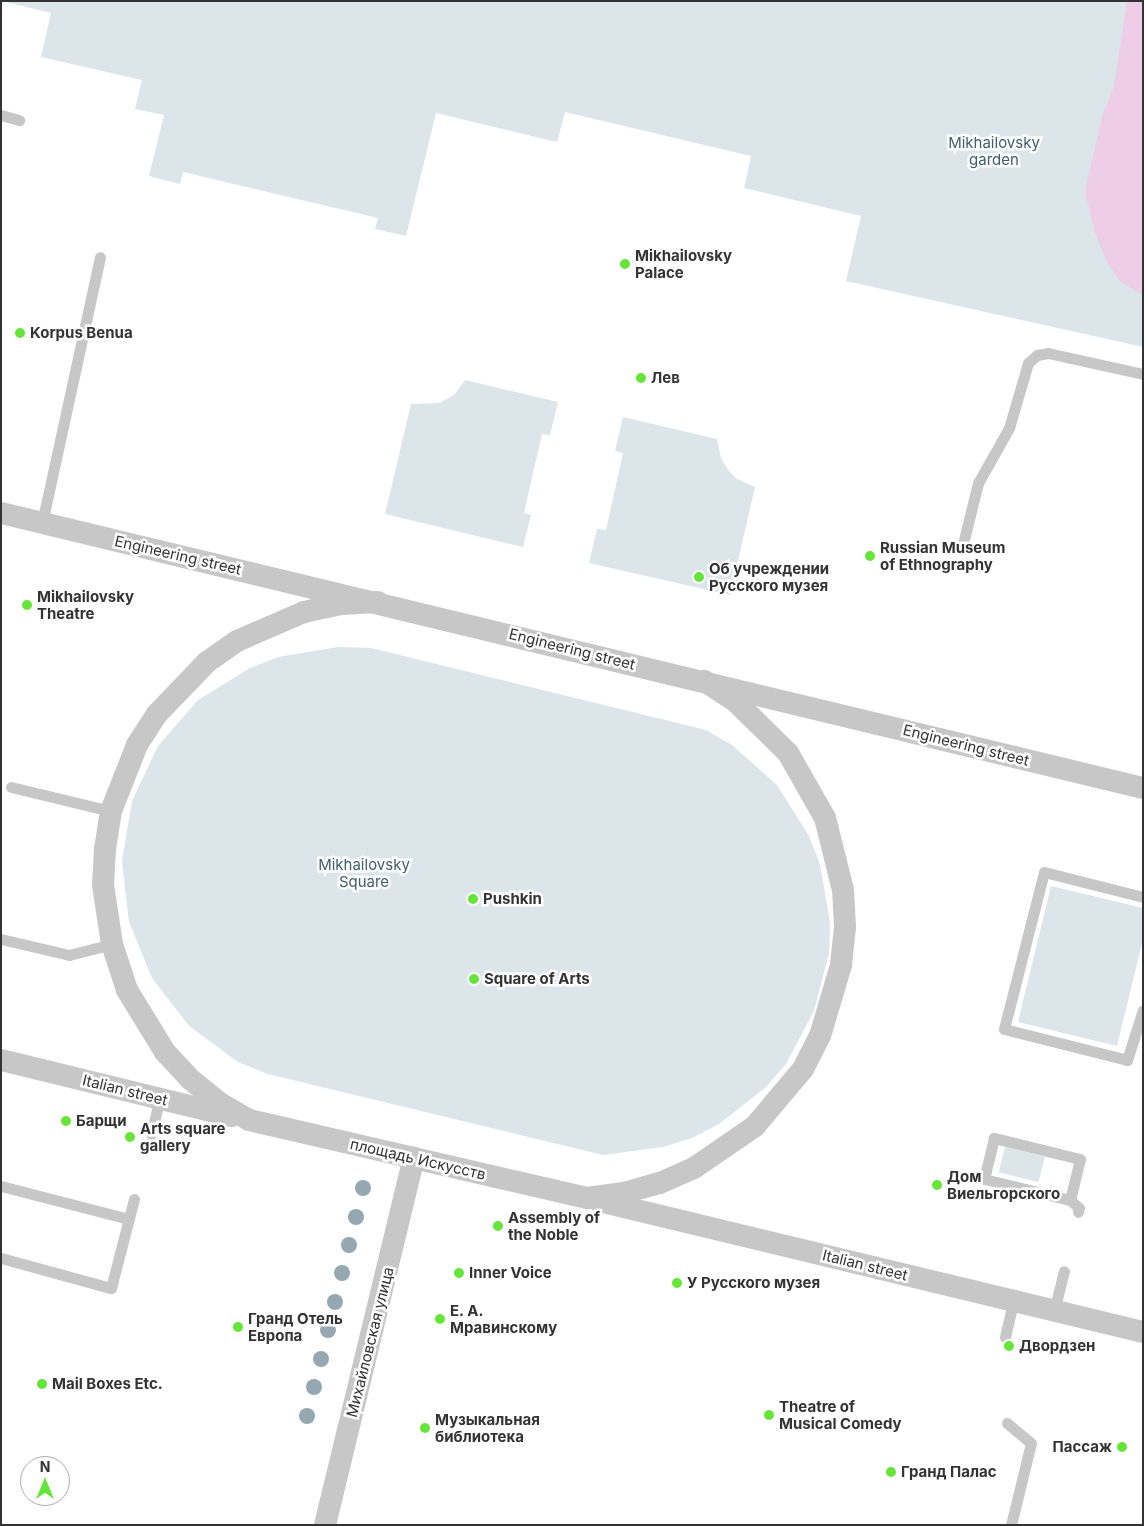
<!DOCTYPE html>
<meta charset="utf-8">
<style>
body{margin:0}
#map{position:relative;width:1144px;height:1526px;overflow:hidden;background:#fff;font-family:Inter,sans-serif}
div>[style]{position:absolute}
.green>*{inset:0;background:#dbe5ea;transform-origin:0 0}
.water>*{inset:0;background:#eecee7}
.lane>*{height:11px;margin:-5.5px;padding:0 5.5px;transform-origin:5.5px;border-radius:5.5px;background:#c7c7c7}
.street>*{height:22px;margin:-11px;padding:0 11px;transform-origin:11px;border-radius:11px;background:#c7c7c7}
.trees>*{width:16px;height:16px;margin:-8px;border-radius:50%;background:#95a7b0}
.dots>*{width:14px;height:14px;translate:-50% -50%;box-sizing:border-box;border:2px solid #fff;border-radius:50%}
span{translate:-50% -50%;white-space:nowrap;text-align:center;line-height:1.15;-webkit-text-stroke:5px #fff;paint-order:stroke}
.park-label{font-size:15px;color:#3f5f6f}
.poi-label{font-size:15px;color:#333;font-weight:700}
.left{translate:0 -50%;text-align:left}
.right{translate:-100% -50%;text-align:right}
.street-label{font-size:15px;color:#333}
.frame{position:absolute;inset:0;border:2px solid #333;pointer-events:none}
.north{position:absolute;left:20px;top:1456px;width:50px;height:50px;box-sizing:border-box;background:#fff;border:1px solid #adadad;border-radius:50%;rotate:0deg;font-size:14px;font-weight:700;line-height:20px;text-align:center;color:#333}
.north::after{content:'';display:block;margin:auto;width:18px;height:22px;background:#66e539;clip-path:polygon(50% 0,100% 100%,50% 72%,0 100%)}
</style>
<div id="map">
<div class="green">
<div style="clip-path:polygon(2px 1px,1143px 1px,1143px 347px,846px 281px,861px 216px,744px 188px,751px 156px,565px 112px,557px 142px,436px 113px,406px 236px,375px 229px,378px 218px,183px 172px,180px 184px,149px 176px,164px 115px,135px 109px,142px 80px,41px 57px,51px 13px)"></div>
<div style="clip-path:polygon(465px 380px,558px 402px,550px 435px,542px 434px,524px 513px,531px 515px,523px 547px,385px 514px,411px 404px,440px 403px,455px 394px)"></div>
<div style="clip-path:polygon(623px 417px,717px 439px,721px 458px,728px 470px,737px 479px,755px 487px,730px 595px,589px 563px,597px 529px,606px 530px,623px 453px,615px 451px)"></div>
<div style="clip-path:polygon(338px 647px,371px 648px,706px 730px,732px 745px,777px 785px,809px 836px,820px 864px,830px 923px,829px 953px,814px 1011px,786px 1064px,766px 1087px,719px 1124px,692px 1138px,663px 1147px,603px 1155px,268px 1074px,238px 1062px,189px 1026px,152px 978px,129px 922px,122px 861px,132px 801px,158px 746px,198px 700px,250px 668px,278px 657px)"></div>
<div style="clip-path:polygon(1051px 886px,1143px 908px,1143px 939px,1117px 1046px,1018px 1022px)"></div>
<div style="left:1005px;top:1147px;width:41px;height:26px;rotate:14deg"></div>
</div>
<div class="water">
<div style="clip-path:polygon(1127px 1px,1143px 1px,1143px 295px,1120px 281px,1108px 264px,1095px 233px,1085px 192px,1102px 116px,1114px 86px)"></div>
</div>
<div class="lane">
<div style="left:1px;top:115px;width:19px;rotate:16deg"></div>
<div style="left:42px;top:523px;width:272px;rotate:-77.7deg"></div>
<div style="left:963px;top:544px;width:63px;rotate:-76.2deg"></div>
<div style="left:978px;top:483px;width:63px;rotate:-60.6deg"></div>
<div style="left:1009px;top:428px;width:68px;rotate:-73.7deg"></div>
<div style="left:1028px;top:363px;width:12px;rotate:-42deg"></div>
<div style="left:1037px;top:355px;width:11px;rotate:-10deg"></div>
<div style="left:1048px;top:353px;width:97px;rotate:12.5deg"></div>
<div style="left:11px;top:787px;width:103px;rotate:13.5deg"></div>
<div style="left:1143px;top:897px;width:102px;rotate:-165.8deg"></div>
<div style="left:1044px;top:872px;width:162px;rotate:104.3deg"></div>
<div style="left:1004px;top:1029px;width:127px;rotate:14.1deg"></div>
<div style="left:1127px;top:1060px;width:52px;rotate:-72.3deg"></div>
<div style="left:1px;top:939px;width:70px;rotate:13.2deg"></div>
<div style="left:69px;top:955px;width:44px;rotate:-14.3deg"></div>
<div style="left:151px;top:1134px;width:37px;rotate:-76deg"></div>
<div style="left:1px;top:1186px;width:132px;rotate:14.5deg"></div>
<div style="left:1070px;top:1200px;width:42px;rotate:-76.3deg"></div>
<div style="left:1080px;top:1159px;width:89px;rotate:-166.3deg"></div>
<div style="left:994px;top:1138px;width:42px;rotate:103.7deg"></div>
<div style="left:984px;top:1179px;width:89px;rotate:13.7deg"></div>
<div style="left:1070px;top:1200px;width:12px;rotate:42deg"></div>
<div style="left:1079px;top:1208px;width:4px;rotate:104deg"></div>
<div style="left:1px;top:1258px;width:114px;rotate:15.3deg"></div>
<div style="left:111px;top:1288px;width:92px;rotate:-75.5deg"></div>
<div style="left:1054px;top:1311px;width:41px;rotate:-76deg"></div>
<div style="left:1005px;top:1337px;width:37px;rotate:-77deg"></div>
<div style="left:1007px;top:1423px;width:31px;rotate:40deg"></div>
<div style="left:1031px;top:1443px;width:84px;rotate:103.7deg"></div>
</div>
<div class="street">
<div style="left:1px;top:513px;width:1175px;rotate:13.54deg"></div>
<div style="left:378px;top:602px;width:37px;rotate:177deg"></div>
<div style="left:341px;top:604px;width:38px;rotate:168deg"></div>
<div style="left:304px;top:612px;width:73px;rotate:156.6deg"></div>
<div style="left:237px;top:641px;width:37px;rotate:145deg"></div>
<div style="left:207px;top:662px;width:72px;rotate:133.9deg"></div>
<div style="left:157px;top:714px;width:37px;rotate:123deg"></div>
<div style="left:137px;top:745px;width:71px;rotate:111.5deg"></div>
<div style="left:111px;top:811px;width:37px;rotate:99deg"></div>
<div style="left:105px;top:848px;width:37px;rotate:93deg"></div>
<div style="left:103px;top:885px;width:60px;rotate:81.3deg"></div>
<div style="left:112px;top:944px;width:48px;rotate:71.9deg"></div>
<div style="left:127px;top:990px;width:73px;rotate:58.5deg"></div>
<div style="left:165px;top:1052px;width:37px;rotate:47deg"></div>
<div style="left:190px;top:1079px;width:36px;rotate:39deg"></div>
<div style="left:218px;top:1102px;width:36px;rotate:30deg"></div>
<div style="left:249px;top:1120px;width:347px;rotate:13deg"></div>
<div style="left:587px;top:1198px;width:37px;rotate:-8deg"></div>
<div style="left:624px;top:1193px;width:37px;rotate:-16deg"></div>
<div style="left:660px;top:1183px;width:37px;rotate:-24deg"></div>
<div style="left:694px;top:1168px;width:74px;rotate:-34.5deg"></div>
<div style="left:755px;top:1126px;width:75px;rotate:-49.9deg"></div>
<div style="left:803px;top:1069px;width:37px;rotate:-63deg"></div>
<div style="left:820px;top:1036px;width:74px;rotate:-73.5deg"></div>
<div style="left:841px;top:965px;width:38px;rotate:-84deg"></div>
<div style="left:845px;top:927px;width:37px;rotate:-93deg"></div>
<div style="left:843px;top:890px;width:74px;rotate:-104deg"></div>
<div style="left:825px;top:818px;width:75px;rotate:-119.6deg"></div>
<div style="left:788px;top:753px;width:74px;rotate:-135.5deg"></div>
<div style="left:735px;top:701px;width:37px;rotate:-147deg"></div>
<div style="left:1px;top:1060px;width:237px;rotate:13.7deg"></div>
<div style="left:599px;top:1201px;width:560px;rotate:13.54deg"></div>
<div style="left:325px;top:1525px;width:378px;rotate:-76.4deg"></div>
</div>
<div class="trees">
<div style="left:363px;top:1188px"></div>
<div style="left:356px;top:1217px"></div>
<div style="left:349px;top:1245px"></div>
<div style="left:342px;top:1273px"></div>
<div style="left:335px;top:1302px"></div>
<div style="left:328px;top:1330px"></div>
<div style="left:321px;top:1359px"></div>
<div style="left:314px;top:1387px"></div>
<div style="left:307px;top:1416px"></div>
</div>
<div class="dots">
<div style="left:625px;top:264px;background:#66e539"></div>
<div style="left:20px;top:333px;background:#66e539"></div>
<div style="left:641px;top:378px;background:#66e539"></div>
<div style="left:870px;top:556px;background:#66e539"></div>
<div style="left:699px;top:577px;background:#66e539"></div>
<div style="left:27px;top:605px;background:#66e539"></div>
<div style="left:473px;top:899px;background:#66e539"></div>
<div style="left:474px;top:979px;background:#66e539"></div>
<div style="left:66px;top:1121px;background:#66e539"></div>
<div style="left:130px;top:1137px;background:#66e539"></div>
<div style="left:937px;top:1185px;background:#66e539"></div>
<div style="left:498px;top:1226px;background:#66e539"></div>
<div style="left:459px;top:1273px;background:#66e539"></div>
<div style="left:677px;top:1283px;background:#66e539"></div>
<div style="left:440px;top:1319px;background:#66e539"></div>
<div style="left:238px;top:1327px;background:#66e539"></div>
<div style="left:1009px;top:1346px;background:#66e539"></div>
<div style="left:42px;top:1384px;background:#66e539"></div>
<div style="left:769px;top:1415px;background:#66e539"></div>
<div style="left:425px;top:1428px;background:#66e539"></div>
<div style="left:1122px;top:1447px;background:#66e539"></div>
<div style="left:891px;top:1472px;background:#66e539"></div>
</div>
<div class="park-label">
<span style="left:994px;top:151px">Mikhailovsky<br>garden</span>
<span style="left:364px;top:873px">Mikhailovsky<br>Square</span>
</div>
<div class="poi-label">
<span class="left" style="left:635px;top:264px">Mikhailovsky<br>Palace</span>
<span class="left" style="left:30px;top:333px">Korpus Benua</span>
<span class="left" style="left:651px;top:378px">Лев</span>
<span class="left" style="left:880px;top:556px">Russian Museum<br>of Ethnography</span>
<span class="left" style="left:709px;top:577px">Об учреждении<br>Русского музея</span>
<span class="left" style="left:37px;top:605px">Mikhailovsky<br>Theatre</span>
<span class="left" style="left:483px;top:899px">Pushkin</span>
<span class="left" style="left:484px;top:979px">Square of Arts</span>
<span class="left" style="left:76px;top:1121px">Барщи</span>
<span class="left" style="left:140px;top:1137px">Arts square<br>gallery</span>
<span class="left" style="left:947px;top:1185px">Дом<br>Виельгорского</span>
<span class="left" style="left:508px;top:1226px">Assembly of<br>the Noble</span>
<span class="left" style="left:469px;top:1273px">Inner Voice</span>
<span class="left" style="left:687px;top:1283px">У Русского музея</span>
<span class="left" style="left:450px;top:1319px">Е. А.<br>Мравинскому</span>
<span class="left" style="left:248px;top:1327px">Гранд Отель<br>Европа</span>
<span class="left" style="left:1019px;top:1346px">Двордзен</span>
<span class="left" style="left:52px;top:1384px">Mail Boxes Etc.</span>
<span class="left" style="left:779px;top:1415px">Theatre of<br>Musical Comedy</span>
<span class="left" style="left:435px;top:1428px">Музыкальная<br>библиотека</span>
<span class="right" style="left:1112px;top:1447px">Пассаж</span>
<span class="left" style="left:901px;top:1472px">Гранд Палас</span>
</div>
<div class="street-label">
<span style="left:178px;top:555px;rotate:13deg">Engineering street</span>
<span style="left:572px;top:649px;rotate:14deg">Engineering street</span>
<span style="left:966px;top:745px;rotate:14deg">Engineering street</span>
<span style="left:125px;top:1090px;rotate:14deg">Italian street</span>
<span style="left:418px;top:1159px;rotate:13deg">площадь Искусств</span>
<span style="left:865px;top:1265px;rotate:14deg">Italian street</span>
<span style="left:370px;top:1342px;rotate:-76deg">Михайловская улица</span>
</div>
<div class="frame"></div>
<div class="north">N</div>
</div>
